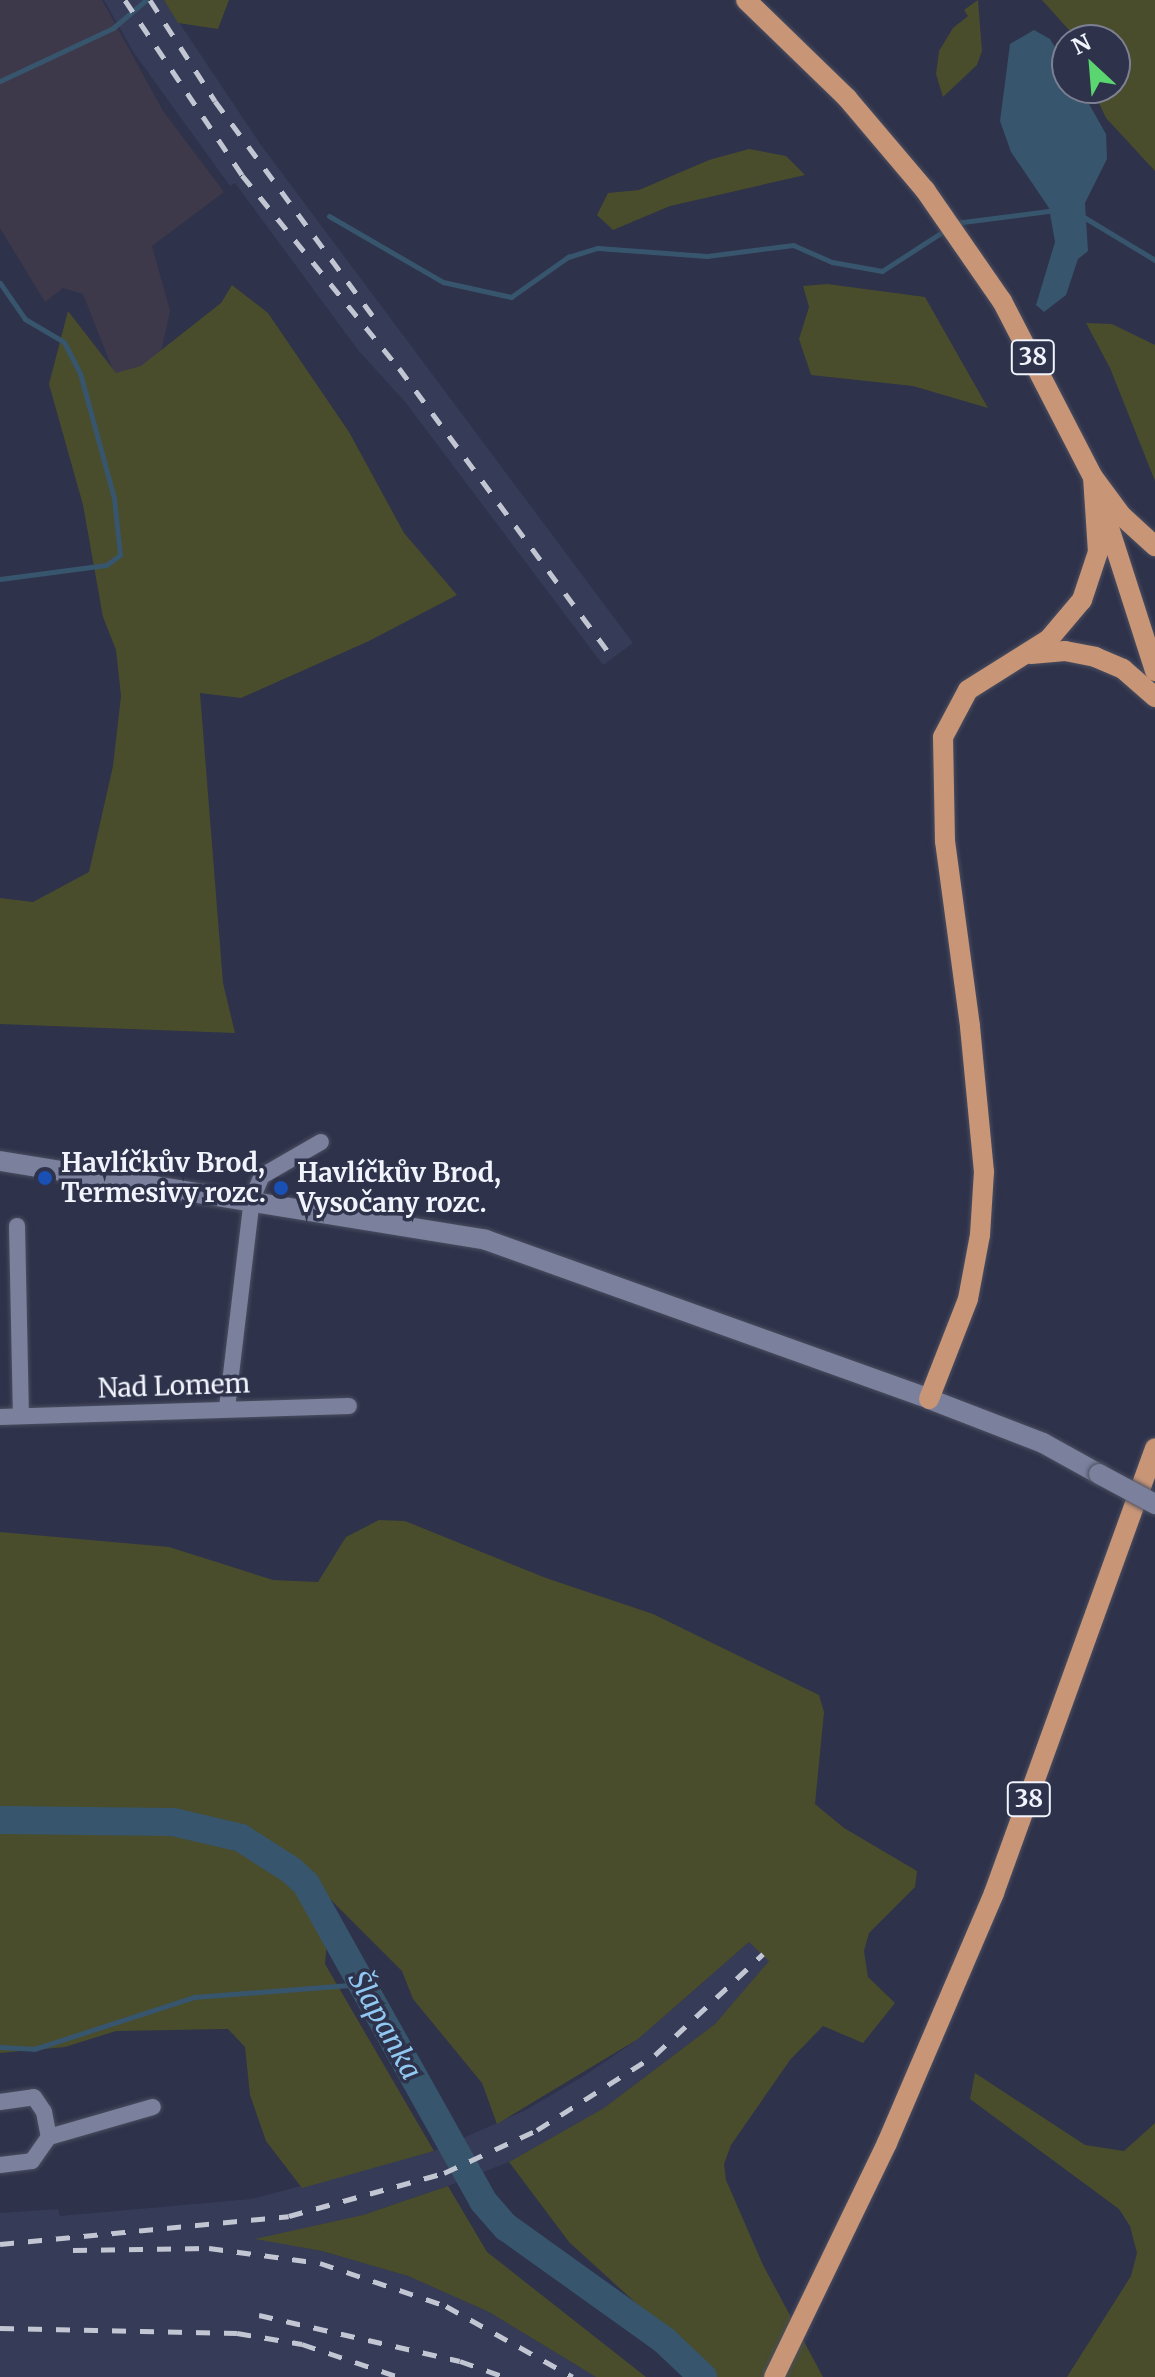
<!DOCTYPE html>
<meta charset="utf-8">
<style>
body{margin:0}
#map{position:relative;width:1155px;height:2377px;overflow:hidden;background:#2e324a;font-family:Merriweather,serif}
div>[style]{position:absolute}
.built>*{inset:0;background:#363b58}
.industrial>*{inset:0;background:#3e394a}
.green>*{inset:0;background:#494d2c}
.water>*{inset:0;background:#37556c}
.stream>*{height:5px;margin:-2.5px;padding:0 2.5px;transform-origin:2.5px;border-radius:2.5px;background:#37556c}
.river>*{height:28px;margin:-14px;padding:0 14px;transform-origin:14px;border-radius:14px;background:#37556c}
.roads{filter:drop-shadow(0 0 2px #4b4e60) drop-shadow(0 0 2px #4b4e60)}
.minor>*{height:16px;margin:-8px;padding:0 8px;transform-origin:8px;border-radius:8px;background:#7b819c}
.tertiary>*{height:20px;margin:-10px;padding:0 10px;transform-origin:10px;border-radius:10px;background:#7b819c}
.primary>*{height:20px;margin:-10px;padding:0 10px;transform-origin:10px;border-radius:10px;background:#c89677}
.rail>*{height:5px;margin-top:-2.5px;transform-origin:0;background:repeating-linear-gradient(90deg,#c2c6d2 0 14px,transparent 0 28px)}
.bridges{filter:drop-shadow(0 0 2px #4b4e60) drop-shadow(0 0 2px #4b4e60)}
.tertiary-bridge>*{height:20px;margin:-10px;padding:0 10px;transform-origin:10px;border-radius:10px;background:#7b819c}
.dots>*{width:22px;height:22px;translate:-50% -50%;box-sizing:border-box;border:4px solid #2e324a;border-radius:50%}
span{translate:-50% -50%;white-space:nowrap;text-align:center;line-height:1.15;-webkit-text-stroke:7px #2e324a;paint-order:stroke}
.shield-label span{padding:2px 6px;background:#2e324a;border:2px solid;border-radius:6px;-webkit-text-stroke-width:0}
.shield-label{font-size:24px;color:#f1f4fd;font-weight:700}
.poi-label{font-size:26px;color:#f1f4fd;font-weight:700}
.left{translate:0 -50%;text-align:left}
.street-label{font-size:26px;color:#f1f4fd}
.water-label{font-size:28px;color:#91c8f2;font-style:italic}
.north{position:absolute;left:1051px;top:24px;width:80px;height:80px;box-sizing:border-box;background:#2e324a;border:2px solid #7c8092;border-radius:50%;rotate:334deg;font-size:22px;font-weight:700;line-height:32px;text-align:center;color:#f1f4fd}
.north::after{content:'';display:block;margin:auto;width:28px;height:36px;background:#5ad56f;clip-path:polygon(50% 0,100% 100%,50% 72%,0 100%)}
</style>
<div id="map">
<div class="built">
<div style="clip-path:polygon(104px 0,164px 0,261px 145px,633px 643px,603px 665px,406px 403px,358px 350px,235px 183px,230px 186px,134px 53px)"></div>
<div style="clip-path:polygon(749px 1942px,770px 1960px,715px 2024px,604px 2108px,509px 2162px,448px 2186px,363px 2215px,258px 2239px,322px 2251px,408px 2276px,489px 2312px,596px 2377px,0 2377px,0 2213px,58px 2209px,60px 2216px,251px 2199px,434px 2151px,524px 2111px,584px 2076px,638px 2039px)"></div>
</div>
<div class="industrial">
<div style="clip-path:polygon(0 0,102px 0,163px 111px,224px 192px,152px 246px,170px 311px,156px 374px,115px 375px,83px 294px,63px 288px,45px 302px,0 228px)"></div>
</div>
<div class="green">
<div style="clip-path:polygon(164px 0,229px 0,218px 29px,178px 23px)"></div>
<div style="clip-path:polygon(978px 0,982px 51px,977px 65px,943px 97px,936px 74px,939px 51px,953px 28px,968px 16px,964px 10px)"></div>
<div style="clip-path:polygon(1042px 0,1155px 0,1155px 171px,1106px 118px,1092px 88px,1115px 88px,1115px 40px,1078px 40px)"></div>
<div style="clip-path:polygon(749px 149px,786px 156px,805px 175px,670px 206px,613px 230px,597px 215px,608px 193px,639px 190px,709px 160px)"></div>
<div style="clip-path:polygon(827px 284px,925px 297px,988px 408px,913px 386px,811px 375px,799px 339px,809px 307px,803px 286px)"></div>
<div style="clip-path:polygon(232px 285px,268px 313px,349px 432px,404px 533px,457px 595px,369px 641px,241px 698px,200px 693px,223px 983px,235px 1033px,0 1024px,0 898px,33px 902px,89px 872px,113px 766px,121px 696px,116px 650px,103px 617px,83px 505px,49px 384px,68px 311px,116px 373px,141px 366px,221px 303px)"></div>
<div style="clip-path:polygon(1086px 323px,1112px 324px,1155px 345px,1155px 481px,1110px 368px)"></div>
<div style="clip-path:polygon(379px 1520px,405px 1521px,546px 1578px,653px 1614px,819px 1695px,824px 1712px,815px 1804px,844px 1828px,917px 1871px,915px 1887px,869px 1933px,864px 1951px,868px 1977px,895px 2003px,863px 2043px,823px 2026px,790px 2060px,731px 2145px,724px 2164px,726px 2180px,763px 2265px,823px 2377px,717px 2377px,569px 2242px,509px 2162px,604px 2108px,715px 2024px,769px 1961px,749px 1942px,638px 2039px,497px 2124px,482px 2083px,413px 1999px,402px 1971px,280px 1849px,282px 1879px,303px 1895px,328px 1929px,325px 1964px,434px 2151px,302px 2188px,266px 2141px,250px 2095px,245px 2047px,228px 2029px,116px 2031px,65px 2047px,0 2053px,0 1532px,169px 1547px,273px 1580px,318px 1582px,346px 1537px)"></div>
<div style="clip-path:polygon(975px 2073px,1085px 2145px,1124px 2151px,1155px 2123px,1155px 2377px,1067px 2377px,1131px 2276px,1137px 2253px,1130px 2226px,1119px 2209px,970px 2099px)"></div>
<div style="clip-path:polygon(448px 2186px,487px 2252px,646px 2377px,596px 2377px,489px 2312px,408px 2276px,322px 2251px,255px 2239px,363px 2215px)"></div>
</div>
<div class="water">
<div style="clip-path:polygon(1034px 30px,1050px 39px,1067px 66px,1067px 88px,1080px 88px,1106px 134px,1107px 159px,1085px 203px,1088px 251px,1078px 259px,1066px 295px,1044px 312px,1036px 305px,1055px 242px,1049px 208px,1011px 152px,1000px 121px,1010px 44px)"></div>
</div>
<div class="stream">
<div style="left:0;top:81px;width:125px;rotate:-25.1deg"></div>
<div style="left:113px;top:28px;width:43px;rotate:-40.3deg"></div>
<div style="left:1077px;top:213px;width:91px;rotate:31.1deg"></div>
<div style="left:329px;top:216px;width:132px;rotate:30.1deg"></div>
<div style="left:443px;top:282px;width:70px;rotate:12.4deg"></div>
<div style="left:511px;top:297px;width:70px;rotate:-35.1deg"></div>
<div style="left:568px;top:257px;width:31px;rotate:-17deg"></div>
<div style="left:598px;top:248px;width:109px;rotate:4.2deg"></div>
<div style="left:707px;top:256px;width:87px;rotate:-7.3deg"></div>
<div style="left:793px;top:245px;width:43px;rotate:23.6deg"></div>
<div style="left:832px;top:262px;width:51px;rotate:10.2deg"></div>
<div style="left:882px;top:271px;width:77px;rotate:-32.9deg"></div>
<div style="left:955px;top:223px;width:102px;rotate:-7.3deg"></div>
<div style="left:0;top:283px;width:44px;rotate:55.2deg"></div>
<div style="left:25px;top:319px;width:45px;rotate:30.5deg"></div>
<div style="left:64px;top:342px;width:35px;rotate:63deg"></div>
<div style="left:80px;top:373px;width:130px;rotate:74.8deg"></div>
<div style="left:114px;top:498px;width:57px;rotate:84deg"></div>
<div style="left:120px;top:555px;width:17px;rotate:144deg"></div>
<div style="left:106px;top:565px;width:107px;rotate:172.5deg"></div>
<div style="left:0;top:2047px;width:34px;rotate:3deg"></div>
<div style="left:34px;top:2049px;width:168px;rotate:-18deg"></div>
<div style="left:194px;top:1997px;width:169px;rotate:-4.4deg"></div>
</div>
<div class="river">
<div style="left:0;top:1820px;width:173px;rotate:0.7deg"></div>
<div style="left:173px;top:1822px;width:70px;rotate:13.2deg"></div>
<div style="left:241px;top:1838px;width:59px;rotate:32.6deg"></div>
<div style="left:291px;top:1870px;width:21px;rotate:43deg"></div>
<div style="left:306px;top:1884px;width:363px;rotate:60.8deg"></div>
<div style="left:483px;top:2201px;width:35px;rotate:49deg"></div>
<div style="left:506px;top:2227px;width:194px;rotate:35.6deg"></div>
<div style="left:664px;top:2340px;width:54px;rotate:43.5deg"></div>
</div>
<div class="roads">
<div class="minor">
<div style="left:17px;top:1226px;width:189px;rotate:88.8deg"></div>
<div style="left:227px;top:1408px;width:210px;rotate:-83.2deg"></div>
<div style="left:252px;top:1199px;width:25px;rotate:-67deg"></div>
<div style="left:262px;top:1176px;width:68px;rotate:-30deg"></div>
<div style="left:0;top:1417px;width:349px;rotate:-1.8deg"></div>
<div style="left:0;top:2102px;width:34px;rotate:-8deg"></div>
<div style="left:34px;top:2097px;width:18px;rotate:56deg"></div>
<div style="left:44px;top:2112px;width:25px;rotate:79deg"></div>
<div style="left:0;top:2165px;width:32px;rotate:-7deg"></div>
<div style="left:32px;top:2161px;width:29px;rotate:-55deg"></div>
<div style="left:49px;top:2137px;width:108px;rotate:-16.1deg"></div>
</div>
<div class="tertiary">
<div style="left:0;top:1161px;width:492px;rotate:9.2deg"></div>
<div style="left:486px;top:1240px;width:471px;rotate:19.7deg"></div>
<div style="left:929px;top:1399px;width:122px;rotate:21.1deg"></div>
<div style="left:1043px;top:1443px;width:64px;rotate:29deg"></div>
</div>
<div class="primary">
<div style="left:746px;top:0;width:141px;rotate:44.1deg"></div>
<div style="left:847px;top:98px;width:121px;rotate:49.7deg"></div>
<div style="left:925px;top:190px;width:135px;rotate:55.3deg"></div>
<div style="left:1002px;top:301px;width:198px;rotate:62.7deg"></div>
<div style="left:1093px;top:477px;width:49px;rotate:53.4deg"></div>
<div style="left:1122px;top:516px;width:45px;rotate:42.3deg"></div>
<div style="left:1105px;top:515px;width:164px;rotate:72.2deg"></div>
<div style="left:1031px;top:654px;width:34px;rotate:-5deg"></div>
<div style="left:1065px;top:651px;width:31px;rotate:11deg"></div>
<div style="left:1095px;top:657px;width:30px;rotate:23deg"></div>
<div style="left:1123px;top:669px;width:43px;rotate:41.2deg"></div>
<div style="left:929px;top:1399px;width:107px;rotate:-68.7deg"></div>
<div style="left:968px;top:1299px;width:65px;rotate:-79.4deg"></div>
<div style="left:980px;top:1235px;width:63px;rotate:-86.4deg"></div>
<div style="left:984px;top:1172px;width:147px;rotate:-95.5deg"></div>
<div style="left:970px;top:1026px;width:187px;rotate:-97.7deg"></div>
<div style="left:945px;top:841px;width:104px;rotate:-91.1deg"></div>
<div style="left:943px;top:737px;width:53px;rotate:-62deg"></div>
<div style="left:968px;top:690px;width:96px;rotate:-32.2deg"></div>
<div style="left:1049px;top:639px;width:51px;rotate:-49.8deg"></div>
<div style="left:1082px;top:600px;width:51px;rotate:-71.6deg"></div>
<div style="left:1098px;top:552px;width:75px;rotate:-93.8deg"></div>
<div style="left:774px;top:2377px;width:260px;rotate:-64.2deg"></div>
<div style="left:887px;top:2143px;width:272px;rotate:-66.8deg"></div>
<div style="left:994px;top:1893px;width:473px;rotate:-70.1deg"></div>
</div>
</div>
<div class="rail">
<div style="left:125px;top:0;width:211px;rotate:56.2deg"></div>
<div style="left:242px;top:175px;width:249px;rotate:50.9deg"></div>
<div style="left:399px;top:368px;width:360px;rotate:53.6deg"></div>
<div style="left:150px;top:0;width:120px;rotate:57.2deg"></div>
<div style="left:215px;top:101px;width:272px;rotate:53.7deg"></div>
<div style="left:0;top:2244px;width:290px;rotate:-5.5deg"></div>
<div style="left:289px;top:2216px;width:161px;rotate:-15.5deg"></div>
<div style="left:444px;top:2173px;width:102px;rotate:-24.8deg"></div>
<div style="left:537px;top:2130px;width:140px;rotate:-32.4deg"></div>
<div style="left:655px;top:2055px;width:148px;rotate:-43.1deg"></div>
<div style="left:73px;top:2250px;width:136px;rotate:-0.8deg"></div>
<div style="left:209px;top:2248px;width:112px;rotate:7.7deg"></div>
<div style="left:320px;top:2263px;width:133px;rotate:18.8deg"></div>
<div style="left:446px;top:2306px;width:145px;rotate:29.2deg"></div>
<div style="left:259px;top:2315px;width:206px;rotate:12.9deg"></div>
<div style="left:460px;top:2361px;width:48px;rotate:19.6deg"></div>
<div style="left:0;top:2328px;width:237px;rotate:1.2deg"></div>
<div style="left:237px;top:2333px;width:66px;rotate:9.6deg"></div>
<div style="left:302px;top:2344px;width:102px;rotate:18.8deg"></div>
</div>
<div class="bridges">
<div class="tertiary-bridge">
<div style="left:1099px;top:1474px;width:64px;rotate:28.2deg"></div>
</div>
</div>
<div class="dots">
<div style="left:45px;top:1178px;background:#1a4fb4"></div>
<div style="left:281px;top:1188px;background:#1a4fb4"></div>
</div>
<div class="shield-label">
<span style="left:1033px;top:357px">38</span>
<span style="left:1029px;top:1799px">38</span>
</div>
<div class="poi-label">
<span class="left" style="left:61px;top:1178px">Havlíčkův Brod,<br>Termesivy rozc.</span>
<span class="left" style="left:297px;top:1188px">Havlíčkův Brod,<br>Vysočany rozc.</span>
</div>
<div class="street-label">
<span style="left:174px;top:1386px;rotate:-2deg">Nad Lomem</span>
</div>
<div class="water-label">
<span style="left:385px;top:2025px;rotate:61deg">Šlapanka</span>
</div>
<div class="north">N</div>
</div>
